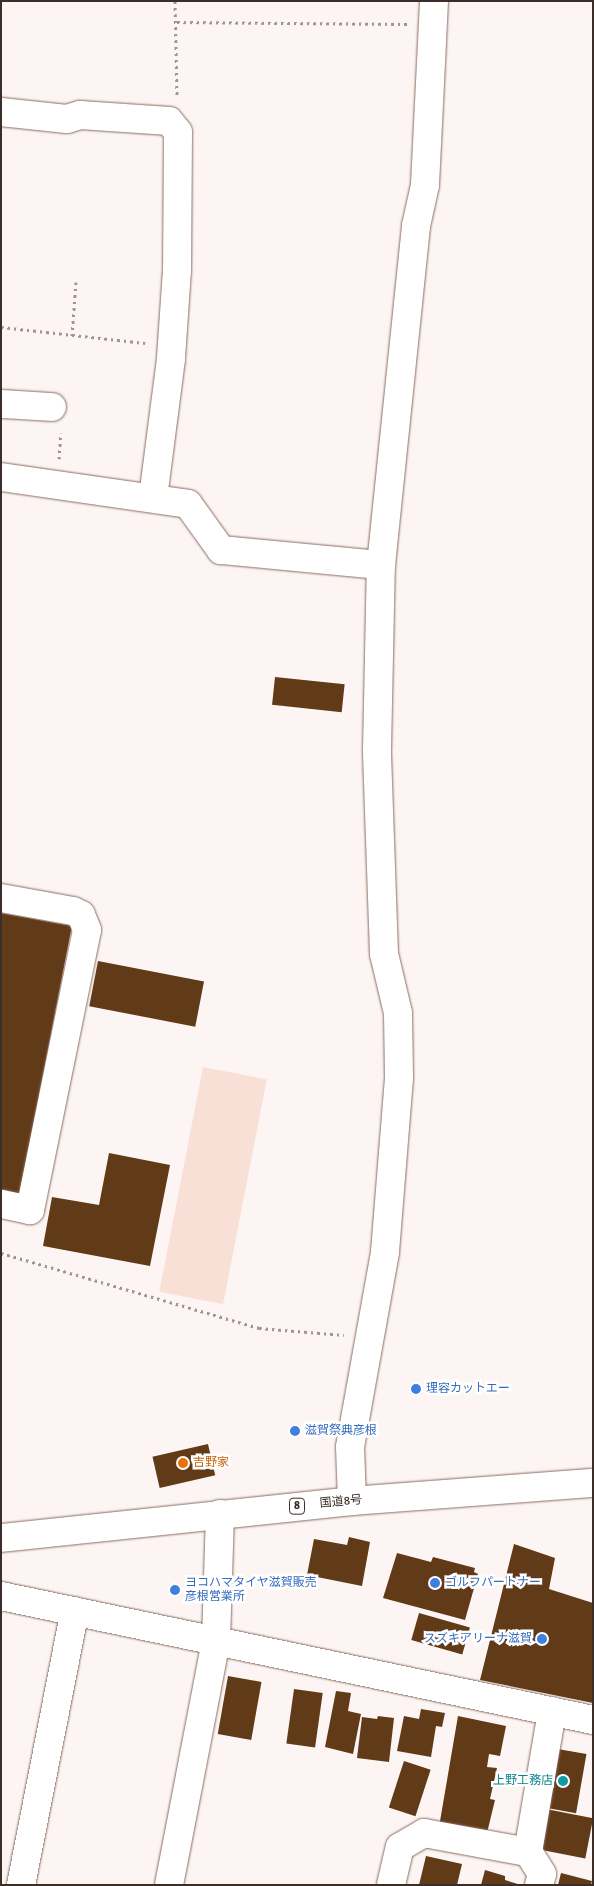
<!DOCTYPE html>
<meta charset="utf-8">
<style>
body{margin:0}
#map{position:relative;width:594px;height:1886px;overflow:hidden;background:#fcf5f3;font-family:Signika,"Noto Sans JP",sans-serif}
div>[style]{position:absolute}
.green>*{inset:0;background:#f9e0d6;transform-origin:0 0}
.building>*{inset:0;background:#613a18;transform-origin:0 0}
.path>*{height:3px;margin-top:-1.5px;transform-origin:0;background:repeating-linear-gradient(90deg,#9f9592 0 2.5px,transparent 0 6.5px)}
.roads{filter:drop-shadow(0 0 1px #8a6c60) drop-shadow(0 0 1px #8a6c60)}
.minor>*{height:28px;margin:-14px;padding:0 14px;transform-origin:14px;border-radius:14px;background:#fff}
.highway>*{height:28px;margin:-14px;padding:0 14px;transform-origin:14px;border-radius:14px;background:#fff}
.dots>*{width:14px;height:14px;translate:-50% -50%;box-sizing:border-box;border:2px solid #fff;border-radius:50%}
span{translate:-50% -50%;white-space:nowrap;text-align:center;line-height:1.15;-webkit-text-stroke:5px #fff;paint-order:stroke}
.shield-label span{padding:1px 4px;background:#fff;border:1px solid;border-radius:4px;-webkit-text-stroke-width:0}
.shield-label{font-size:11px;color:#3b2e29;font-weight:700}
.shop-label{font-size:12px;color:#366cbe}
.left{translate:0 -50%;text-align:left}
.right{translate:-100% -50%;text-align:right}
.food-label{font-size:12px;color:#c56008}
.street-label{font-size:12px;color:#3b2e29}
.culture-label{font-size:12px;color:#0d838f}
.frame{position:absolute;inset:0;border:2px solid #3b2e29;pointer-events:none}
</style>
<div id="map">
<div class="green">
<div style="left:203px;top:1067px;width:65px;height:229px;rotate:11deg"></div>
</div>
<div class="building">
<div style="left:275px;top:677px;width:70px;height:28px;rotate:6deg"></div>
<div style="clip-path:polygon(1px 913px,72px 926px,18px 1202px,1px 1199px)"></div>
<div style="left:98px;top:961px;width:108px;height:46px;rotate:11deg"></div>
<div style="clip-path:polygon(109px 1153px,170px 1165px,150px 1266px,43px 1246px,52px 1197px,99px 1205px)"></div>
<div style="left:208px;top:1444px;width:32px;height:57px;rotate:77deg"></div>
<div style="clip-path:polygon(349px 1537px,370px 1542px,362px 1586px,307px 1575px,314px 1539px,347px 1545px)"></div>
<div style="clip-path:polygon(514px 1544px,555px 1558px,549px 1589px,593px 1603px,593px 1703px,480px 1680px)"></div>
<div style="clip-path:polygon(397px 1553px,431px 1562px,433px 1557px,475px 1568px,474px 1572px,478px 1574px,465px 1620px,383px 1598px)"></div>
<div style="left:419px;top:1613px;width:53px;height:28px;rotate:16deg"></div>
<div style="left:228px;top:1676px;width:34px;height:59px;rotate:10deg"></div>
<div style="left:294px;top:1689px;width:29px;height:55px;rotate:8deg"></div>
<div style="clip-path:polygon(336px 1691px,351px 1693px,348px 1711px,361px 1714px,353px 1754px,325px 1747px)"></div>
<div style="clip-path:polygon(421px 1709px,445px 1713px,442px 1727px,436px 1726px,431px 1757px,397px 1751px,404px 1716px,419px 1719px)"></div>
<div style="clip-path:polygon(378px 1716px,394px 1718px,389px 1762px,357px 1758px,362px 1717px,377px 1719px)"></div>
<div style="clip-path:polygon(458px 1716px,506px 1726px,500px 1756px,489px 1754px,487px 1767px,497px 1768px,490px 1799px,495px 1800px,487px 1833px,439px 1827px)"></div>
<div style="left:552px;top:1748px;width:35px;height:60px;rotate:10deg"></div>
<div style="left:404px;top:1761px;width:28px;height:49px;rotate:18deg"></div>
<div style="left:546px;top:1809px;width:48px;height:41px;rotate:11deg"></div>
<div style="clip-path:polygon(426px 1856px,462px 1864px,457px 1885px,419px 1885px)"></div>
<div style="clip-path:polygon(485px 1870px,505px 1876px,505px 1880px,521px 1885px,481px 1885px)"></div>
<div style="clip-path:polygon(561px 1873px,592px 1881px,591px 1885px,558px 1885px)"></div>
</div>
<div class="path">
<div style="left:175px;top:1px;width:95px;rotate:88.8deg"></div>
<div style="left:177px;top:22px;width:230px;rotate:0.5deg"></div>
<div style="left:1px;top:327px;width:145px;rotate:6.3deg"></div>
<div style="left:72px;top:336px;width:54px;rotate:-85.8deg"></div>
<div style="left:59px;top:459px;width:26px;rotate:-86deg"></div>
<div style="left:1px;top:1253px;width:269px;rotate:16.2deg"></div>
<div style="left:259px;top:1328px;width:85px;rotate:4.7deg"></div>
</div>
<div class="roads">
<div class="minor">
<div style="left:1px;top:112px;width:66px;rotate:6.1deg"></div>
<div style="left:67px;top:119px;width:14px;rotate:-17deg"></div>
<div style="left:80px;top:115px;width:89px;rotate:3.9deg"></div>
<div style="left:169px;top:121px;width:14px;rotate:51deg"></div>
<div style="left:178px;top:132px;width:138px;rotate:90.4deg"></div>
<div style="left:177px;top:270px;width:89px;rotate:93.9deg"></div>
<div style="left:171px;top:359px;width:140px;rotate:97.4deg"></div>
<div style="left:1px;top:404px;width:51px;rotate:3.4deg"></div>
<div style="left:1px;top:477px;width:189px;rotate:8.2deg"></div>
<div style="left:188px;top:504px;width:57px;rotate:54.3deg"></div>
<div style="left:221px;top:550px;width:161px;rotate:5.4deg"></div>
<div style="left:1px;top:898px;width:73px;rotate:10.2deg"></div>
<div style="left:73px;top:911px;width:9px;rotate:27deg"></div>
<div style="left:81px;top:915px;width:16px;rotate:68deg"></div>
<div style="left:87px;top:930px;width:286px;rotate:101.5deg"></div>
<div style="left:30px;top:1210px;width:30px;rotate:-168deg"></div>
<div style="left:352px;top:1501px;width:54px;rotate:-92.1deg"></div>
<div style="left:350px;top:1447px;width:198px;rotate:-79.8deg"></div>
<div style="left:385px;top:1252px;width:176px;rotate:-85.4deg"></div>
<div style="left:399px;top:1077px;width:64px;rotate:-90.9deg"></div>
<div style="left:398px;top:1013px;width:61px;rotate:-103.3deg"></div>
<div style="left:384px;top:954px;width:204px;rotate:-92deg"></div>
<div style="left:377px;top:750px;width:185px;rotate:-88.8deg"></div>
<div style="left:381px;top:565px;width:341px;rotate:-84.1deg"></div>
<div style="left:416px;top:226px;width:42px;rotate:-77.6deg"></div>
<div style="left:425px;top:185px;width:184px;rotate:-87.2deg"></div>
<div style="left:1px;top:1596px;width:605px;rotate:11.83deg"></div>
<div style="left:21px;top:1885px;width:279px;rotate:-78.9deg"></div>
<div style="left:169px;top:1885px;width:248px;rotate:-79.1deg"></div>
<div style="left:216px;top:1641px;width:127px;rotate:-88.2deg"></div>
<div style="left:391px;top:1885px;width:39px;rotate:-77deg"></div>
<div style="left:400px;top:1847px;width:28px;rotate:-30deg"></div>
<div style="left:424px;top:1833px;width:106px;rotate:10.4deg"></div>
<div style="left:539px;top:1885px;width:11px;rotate:-75deg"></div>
<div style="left:542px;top:1874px;width:26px;rotate:-122deg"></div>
<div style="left:528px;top:1852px;width:143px;rotate:-80.3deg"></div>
</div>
<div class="highway">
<div style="left:1px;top:1538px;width:353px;rotate:-6deg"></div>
<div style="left:352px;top:1501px;width:242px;rotate:-4.3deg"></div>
</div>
</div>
<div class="dots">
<div style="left:416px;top:1389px;background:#3f7fe0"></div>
<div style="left:295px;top:1431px;background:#3f7fe0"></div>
<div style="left:183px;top:1463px;background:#e8710a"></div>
<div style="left:435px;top:1583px;background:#3f7fe0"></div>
<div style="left:175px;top:1590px;background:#3f7fe0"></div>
<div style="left:542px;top:1639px;background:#3f7fe0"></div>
<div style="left:563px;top:1781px;background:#0f9aa8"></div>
</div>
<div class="shield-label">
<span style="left:297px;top:1506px">8</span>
</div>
<div class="shop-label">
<span class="left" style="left:426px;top:1389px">理容カットエー</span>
<span class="left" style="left:305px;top:1431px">滋賀祭典彦根</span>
<span class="left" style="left:185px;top:1590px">ヨコハマタイヤ滋賀販売<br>彦根営業所</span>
<span class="left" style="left:445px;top:1583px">ゴルフパートナー</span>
<span class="right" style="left:532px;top:1639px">スズキアリーナ滋賀</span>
</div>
<div class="food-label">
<span class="left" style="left:193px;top:1463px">吉野家</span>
</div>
<div class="street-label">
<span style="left:341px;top:1502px;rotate:-5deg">国道8号</span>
</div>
<div class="culture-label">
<span class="right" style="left:553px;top:1781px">上野工務店</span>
</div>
<div class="frame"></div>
</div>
